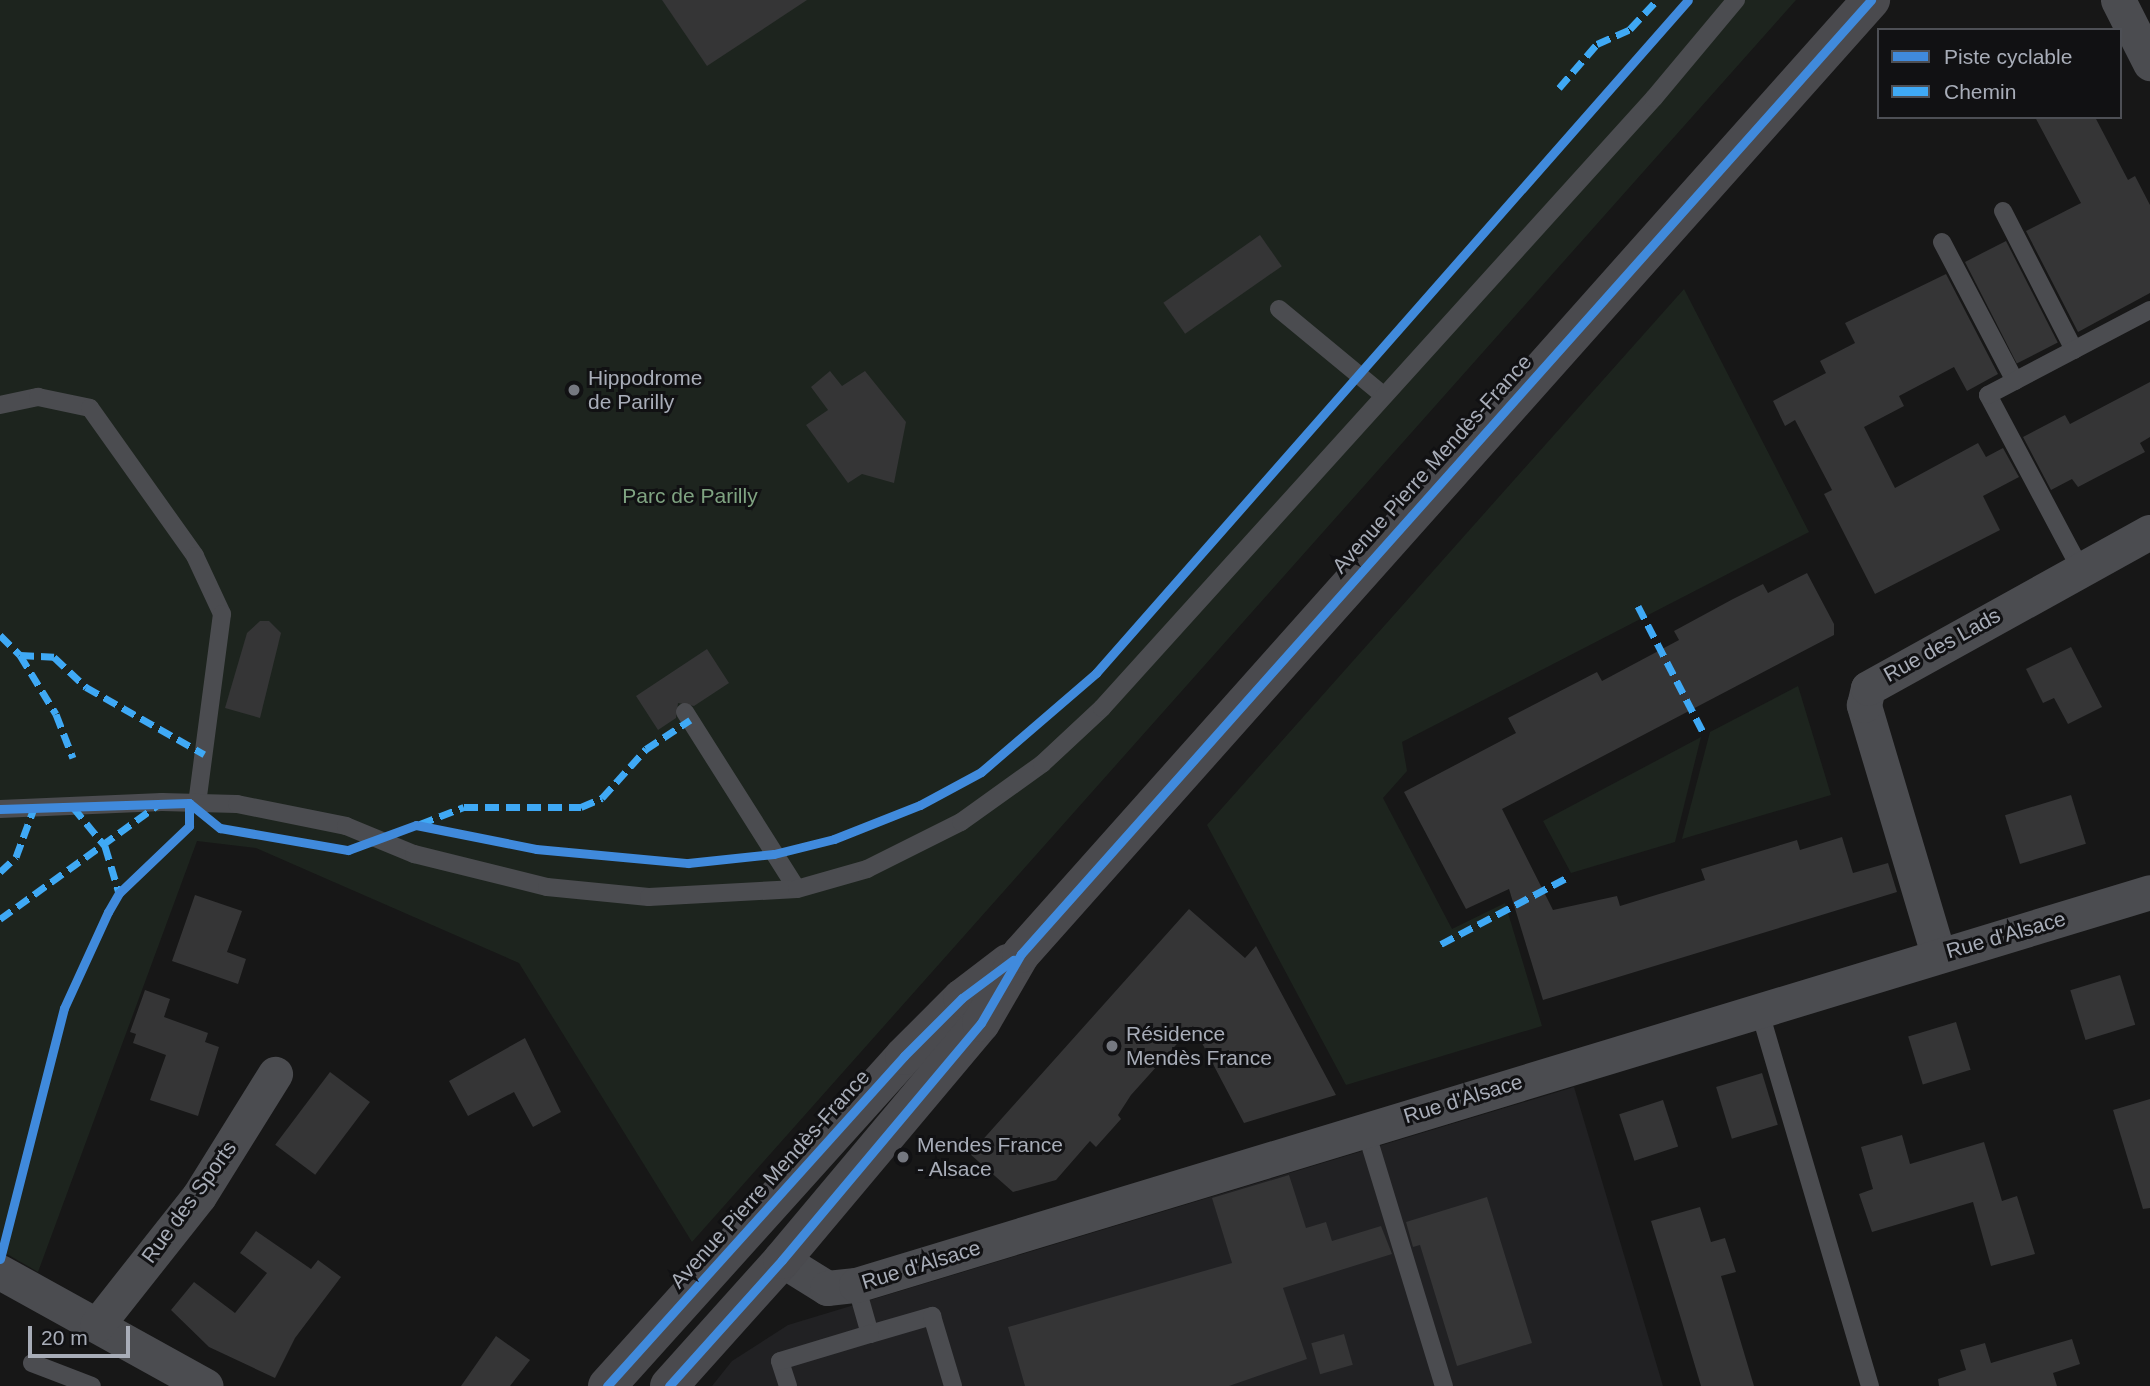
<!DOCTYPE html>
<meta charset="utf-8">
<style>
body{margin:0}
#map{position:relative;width:2150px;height:1386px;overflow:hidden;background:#171717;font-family:Arial,sans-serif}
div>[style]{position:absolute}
.built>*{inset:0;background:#212123}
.green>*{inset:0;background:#1d241e}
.building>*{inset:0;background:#353536;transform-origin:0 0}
.lane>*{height:18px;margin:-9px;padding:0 9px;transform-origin:9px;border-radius:9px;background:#4b4c50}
.street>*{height:35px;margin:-17.5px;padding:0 17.5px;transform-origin:17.5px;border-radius:17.5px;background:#4b4c50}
.secondary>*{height:38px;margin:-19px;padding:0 19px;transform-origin:19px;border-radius:19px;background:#4a4a4e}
.quiet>*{height:7px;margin-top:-3.5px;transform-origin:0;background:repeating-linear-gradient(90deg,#3fa9f5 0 14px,transparent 0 21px)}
.cycleway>*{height:9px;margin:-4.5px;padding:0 4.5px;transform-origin:4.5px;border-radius:4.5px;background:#408adc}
.dots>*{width:19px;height:19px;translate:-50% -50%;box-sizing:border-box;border:4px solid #111113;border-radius:50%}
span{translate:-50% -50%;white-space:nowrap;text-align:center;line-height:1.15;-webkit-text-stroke:6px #111113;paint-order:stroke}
.poi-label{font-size:21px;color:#a8adb8}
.left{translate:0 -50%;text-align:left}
.street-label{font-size:21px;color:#a8adb8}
.park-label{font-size:21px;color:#7fa381}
.legend{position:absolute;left:1877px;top:28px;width:245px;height:91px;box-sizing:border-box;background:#111113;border:2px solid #4d4f55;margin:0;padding:9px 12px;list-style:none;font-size:21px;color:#a8adb8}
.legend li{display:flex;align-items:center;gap:14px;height:35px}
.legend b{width:35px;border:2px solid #4d4f55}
.scale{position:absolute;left:28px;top:1326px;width:102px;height:32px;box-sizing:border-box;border:4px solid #a8adb8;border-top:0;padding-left:9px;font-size:21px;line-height:24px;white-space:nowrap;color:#a8adb8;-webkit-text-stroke:5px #111113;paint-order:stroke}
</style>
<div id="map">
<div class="built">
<div style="clip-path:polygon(1574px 1087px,1663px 1386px,712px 1386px,732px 1361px,788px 1325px)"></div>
</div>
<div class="green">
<div style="clip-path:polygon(0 0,1796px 0,692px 1242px,519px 963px,256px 848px,197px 841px,38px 1272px,0 1250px)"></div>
<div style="clip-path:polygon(1684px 289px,1809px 532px,1402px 742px,1407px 771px,1383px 798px,1452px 929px,1505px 903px,1542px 1026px,1346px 1085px,1207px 825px)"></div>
<div style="clip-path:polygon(1798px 686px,1831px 795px,1682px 839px,1710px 732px)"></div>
<div style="clip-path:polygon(1701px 737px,1675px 842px,1571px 873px,1543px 821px)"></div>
</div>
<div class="building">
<div style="clip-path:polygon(662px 0,807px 0,707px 66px)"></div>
<div style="clip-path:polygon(2035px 117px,2095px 117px,2128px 180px,2135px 176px,2150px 205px,2150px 293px,2078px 332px,2026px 231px,2081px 203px)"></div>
<div style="left:1260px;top:235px;width:38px;height:118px;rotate:55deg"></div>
<div style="left:2006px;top:241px;width:114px;height:46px;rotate:63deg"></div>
<div style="clip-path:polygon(1946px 274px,1998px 374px,1967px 391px,1954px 367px,1899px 396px,1904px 406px,1864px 427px,1895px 488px,1978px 443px,1986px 457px,2003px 448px,2019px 477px,1983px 496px,2000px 530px,1875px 594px,1824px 494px,1832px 490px,1795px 420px,1785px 426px,1773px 401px,1826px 373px,1820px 361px,1855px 343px,1845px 323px)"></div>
<div style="clip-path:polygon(830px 371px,842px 386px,865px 371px,906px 422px,894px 483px,862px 474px,848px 483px,806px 425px,828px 410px,811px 387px)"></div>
<div style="clip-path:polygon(2150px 382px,2150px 437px,2140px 443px,2145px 452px,2078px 487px,2072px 479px,2051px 490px,2023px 437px,2065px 415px,2070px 424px)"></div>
<div style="clip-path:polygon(1807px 573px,1834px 624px,1834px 635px,1502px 809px,1553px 910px,1617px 896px,1620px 906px,1705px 880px,1701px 869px,1797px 840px,1800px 850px,1842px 837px,1853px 873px,1888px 863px,1897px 892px,1543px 1000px,1509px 889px,1466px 909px,1404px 792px,1516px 733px,1508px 718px,1597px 672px,1602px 681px,1679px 640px,1674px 631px,1733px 599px,1763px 584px,1768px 593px)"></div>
<div style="clip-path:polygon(260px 621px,269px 621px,281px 633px,260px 718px,225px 708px,247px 633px)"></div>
<div style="clip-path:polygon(2071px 647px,2102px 707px,2068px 724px,2054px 698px,2043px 703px,2026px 669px)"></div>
<div style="clip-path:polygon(707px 649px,729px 683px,694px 706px,678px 703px,676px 718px,658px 730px,636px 696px)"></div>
<div style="left:2071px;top:795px;width:51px;height:69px;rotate:73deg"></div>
<div style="clip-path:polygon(195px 895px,242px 911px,227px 952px,246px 959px,238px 984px,172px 961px)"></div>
<div style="clip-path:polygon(1189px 909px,1245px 958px,1256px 946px,1336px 1095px,1244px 1123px,1193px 1026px,1131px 1095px,1118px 1115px,1121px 1119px,1096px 1147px,1090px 1141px,1056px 1180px,1013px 1192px,970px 1154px)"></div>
<div style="left:2120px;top:975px;width:52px;height:52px;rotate:73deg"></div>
<div style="clip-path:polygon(145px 990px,170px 999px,164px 1017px,208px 1033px,205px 1042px,219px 1047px,198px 1116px,150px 1100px,166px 1055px,133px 1043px,136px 1034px,130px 1032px)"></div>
<div style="left:1956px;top:1022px;width:50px;height:50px;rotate:73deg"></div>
<div style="clip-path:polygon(525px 1038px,561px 1112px,533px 1127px,514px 1092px,468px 1116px,449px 1081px)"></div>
<div style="left:330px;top:1072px;width:50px;height:91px;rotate:37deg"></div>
<div style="left:1762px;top:1073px;width:54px;height:48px;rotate:73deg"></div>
<div style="clip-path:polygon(2150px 1099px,2150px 1208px,2143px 1209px,2113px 1110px)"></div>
<div style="left:1663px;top:1100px;width:49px;height:46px;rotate:72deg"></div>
<div style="clip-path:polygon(1902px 1135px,1910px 1164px,1984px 1142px,2002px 1201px,2017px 1196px,2035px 1254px,1991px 1266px,1973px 1202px,1872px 1232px,1859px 1194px,1873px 1189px,1861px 1147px)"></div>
<div style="clip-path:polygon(1289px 1175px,1306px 1228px,1326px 1222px,1332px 1241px,1381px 1226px,1392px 1254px,1283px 1288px,1307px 1359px,1229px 1386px,1025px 1386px,1008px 1327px,1232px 1263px,1212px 1198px)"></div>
<div style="clip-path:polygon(1487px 1197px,1532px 1343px,1457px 1366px,1420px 1245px,1413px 1247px,1406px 1222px)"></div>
<div style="clip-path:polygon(1700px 1207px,1711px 1242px,1725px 1238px,1736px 1272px,1721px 1276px,1754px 1386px,1701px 1386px,1681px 1319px,1651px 1221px)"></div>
<div style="clip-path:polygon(256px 1231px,311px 1269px,318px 1260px,341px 1277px,295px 1338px,275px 1378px,209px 1347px,171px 1310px,194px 1282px,235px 1313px,267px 1273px,240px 1253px)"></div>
<div style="left:1344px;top:1334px;width:32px;height:34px;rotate:74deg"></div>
<div style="clip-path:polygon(496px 1336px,530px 1360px,510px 1386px,461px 1386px)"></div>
<div style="clip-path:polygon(2072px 1339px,2080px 1364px,2053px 1373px,2057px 1386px,1939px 1386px,1938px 1379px,1966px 1370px,1960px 1350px,1985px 1343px,1991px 1363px)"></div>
</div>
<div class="lane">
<div style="left:2003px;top:211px;width:156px;rotate:62.9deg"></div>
<div style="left:1942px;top:242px;width:157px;rotate:62.3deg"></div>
<div style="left:1279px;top:309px;width:136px;rotate:39.6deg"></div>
<div style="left:0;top:405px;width:39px;rotate:-12deg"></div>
<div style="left:38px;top:397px;width:53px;rotate:11.9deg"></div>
<div style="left:90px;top:408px;width:181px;rotate:54.6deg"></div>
<div style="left:195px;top:556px;width:64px;rotate:65deg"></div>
<div style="left:222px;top:614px;width:191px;rotate:97.5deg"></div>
<div style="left:2080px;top:568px;width:196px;rotate:-118deg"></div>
<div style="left:1988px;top:395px;width:183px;rotate:-27.7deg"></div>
<div style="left:685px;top:712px;width:209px;rotate:57.7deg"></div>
<div style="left:0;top:809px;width:162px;rotate:-2.5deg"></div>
<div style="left:162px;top:802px;width:75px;rotate:1.5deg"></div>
<div style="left:237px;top:804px;width:111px;rotate:11.4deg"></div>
<div style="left:346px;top:826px;width:74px;rotate:22.4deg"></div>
<div style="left:414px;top:854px;width:137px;rotate:13.9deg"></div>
<div style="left:547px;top:887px;width:102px;rotate:5.6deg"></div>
<div style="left:649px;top:897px;width:148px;rotate:-3.1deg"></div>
<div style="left:797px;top:889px;width:73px;rotate:-15.9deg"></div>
<div style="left:867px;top:869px;width:105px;rotate:-26.6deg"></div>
<div style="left:961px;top:822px;width:100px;rotate:-35.6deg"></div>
<div style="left:1042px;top:764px;width:82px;rotate:-43deg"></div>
<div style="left:1102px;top:708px;width:823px;rotate:-47.86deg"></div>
<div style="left:1654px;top:98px;width:128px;rotate:-50.1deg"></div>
<div style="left:1759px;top:1009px;width:393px;rotate:73.6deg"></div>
<div style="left:1365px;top:1128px;width:270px;rotate:73deg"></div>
<div style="left:856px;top:1285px;width:51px;rotate:74.1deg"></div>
<div style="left:870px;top:1334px;width:65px;rotate:-16.2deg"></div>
<div style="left:932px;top:1316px;width:73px;rotate:73.3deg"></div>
<div style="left:32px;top:1363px;width:64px;rotate:21deg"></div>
<div style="left:788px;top:1386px;width:26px;rotate:-108deg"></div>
<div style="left:780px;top:1361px;width:94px;rotate:-16.7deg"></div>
</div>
<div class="street">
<div style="left:2118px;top:0;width:71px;rotate:63.1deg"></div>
<div style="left:1938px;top:954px;width:260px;rotate:-106.6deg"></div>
<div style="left:1864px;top:705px;width:17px;rotate:-77deg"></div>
<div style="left:1868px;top:688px;width:322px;rotate:-29deg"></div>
<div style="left:782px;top:1260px;width:53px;rotate:31.9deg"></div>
<div style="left:827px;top:1288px;width:29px;rotate:-6deg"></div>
<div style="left:856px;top:1285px;width:1352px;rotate:-16.89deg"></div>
<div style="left:0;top:1272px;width:235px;rotate:29deg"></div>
<div style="left:97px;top:1325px;width:164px;rotate:-51.7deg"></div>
<div style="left:199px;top:1196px;width:144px;rotate:-58.1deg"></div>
</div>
<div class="secondary">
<div style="left:607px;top:1386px;width:444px;rotate:-48deg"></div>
<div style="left:904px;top:1056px;width:82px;rotate:-45deg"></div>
<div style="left:962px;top:998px;width:58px;rotate:-37.3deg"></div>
<div style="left:669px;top:1386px;width:169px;rotate:-48.1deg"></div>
<div style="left:782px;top:1260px;width:309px;rotate:-50deg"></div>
<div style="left:981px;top:1023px;width:80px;rotate:-59.9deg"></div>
<div style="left:1021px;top:954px;width:1278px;rotate:-48.3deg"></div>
</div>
<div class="quiet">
<div style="left:1559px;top:88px;width:58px;rotate:-49.2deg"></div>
<div style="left:1597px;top:44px;width:36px;rotate:-24deg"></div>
<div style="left:1630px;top:29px;width:40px;rotate:-47deg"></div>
<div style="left:1638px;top:606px;width:142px;rotate:62.7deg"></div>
<div style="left:0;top:635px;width:28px;rotate:45deg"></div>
<div style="left:20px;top:655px;width:34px;rotate:3deg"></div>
<div style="left:54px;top:657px;width:44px;rotate:43.2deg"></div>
<div style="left:86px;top:687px;width:136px;rotate:29.6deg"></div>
<div style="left:20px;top:655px;width:69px;rotate:58.6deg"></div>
<div style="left:56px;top:714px;width:47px;rotate:68.9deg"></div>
<div style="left:73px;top:807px;width:50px;rotate:50.6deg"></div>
<div style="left:105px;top:846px;width:49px;rotate:73.4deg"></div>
<div style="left:420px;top:824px;width:47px;rotate:-21.1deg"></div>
<div style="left:464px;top:807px;width:117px"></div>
<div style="left:581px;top:807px;width:23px;rotate:-23deg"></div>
<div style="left:602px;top:798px;width:66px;rotate:-48.1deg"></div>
<div style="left:646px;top:749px;width:53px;rotate:-33.4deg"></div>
<div style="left:0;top:872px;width:22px;rotate:-43deg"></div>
<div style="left:16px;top:857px;width:52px;rotate:-69.8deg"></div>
<div style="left:0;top:919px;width:196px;rotate:-35.9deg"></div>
<div style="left:1441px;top:944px;width:144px;rotate:-27.8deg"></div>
</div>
<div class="cycleway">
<div style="left:189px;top:803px;width:40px;rotate:39deg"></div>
<div style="left:220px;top:828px;width:130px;rotate:9.8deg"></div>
<div style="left:348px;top:850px;width:72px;rotate:-20.2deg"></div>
<div style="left:416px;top:825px;width:122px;rotate:11.3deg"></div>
<div style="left:536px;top:849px;width:153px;rotate:5.3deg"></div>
<div style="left:688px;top:863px;width:86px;rotate:-6deg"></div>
<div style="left:774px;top:854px;width:62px;rotate:-14deg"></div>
<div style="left:834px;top:839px;width:92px;rotate:-21.6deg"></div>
<div style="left:920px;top:805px;width:69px;rotate:-28.4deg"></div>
<div style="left:981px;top:772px;width:152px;rotate:-40.7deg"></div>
<div style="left:1096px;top:673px;width:896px;rotate:-48.66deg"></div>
<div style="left:0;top:809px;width:189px;rotate:-1.8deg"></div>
<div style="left:0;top:1259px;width:259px;rotate:-75.7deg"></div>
<div style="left:64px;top:1008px;width:106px;rotate:-65.4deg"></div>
<div style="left:108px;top:912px;width:22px;rotate:-60deg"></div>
<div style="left:119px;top:893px;width:97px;rotate:-43.7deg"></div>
<div style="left:189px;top:826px;width:23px;rotate:-90deg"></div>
<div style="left:607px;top:1386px;width:444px;rotate:-48deg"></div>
<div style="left:904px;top:1056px;width:82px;rotate:-45deg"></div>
<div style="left:962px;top:998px;width:64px;rotate:-36.7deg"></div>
<div style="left:669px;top:1386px;width:169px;rotate:-48.1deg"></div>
<div style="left:782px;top:1260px;width:309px;rotate:-50deg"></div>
<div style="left:981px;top:1023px;width:80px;rotate:-59.9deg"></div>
<div style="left:1021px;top:954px;width:1278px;rotate:-48.3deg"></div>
</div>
<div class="dots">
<div style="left:574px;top:390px;background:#757880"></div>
<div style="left:1112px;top:1046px;background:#757880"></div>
<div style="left:903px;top:1157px;background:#757880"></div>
</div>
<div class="poi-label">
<span class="left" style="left:588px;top:390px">Hippodrome<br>de Parilly</span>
<span class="left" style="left:1126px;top:1046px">Résidence<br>Mendès France</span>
<span class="left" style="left:917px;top:1157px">Mendes France<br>- Alsace</span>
</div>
<div class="street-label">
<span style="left:1432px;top:464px;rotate:-48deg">Avenue Pierre Mendès-France</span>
<span style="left:1942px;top:645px;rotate:-29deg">Rue des Lads</span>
<span style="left:2006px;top:935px;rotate:-16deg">Rue d'Alsace</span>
<span style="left:1463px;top:1099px;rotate:-17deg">Rue d'Alsace</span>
<span style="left:770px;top:1179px;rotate:-48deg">Avenue Pierre Mendès-France</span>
<span style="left:189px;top:1202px;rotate:-54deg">Rue des Sports</span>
<span style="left:921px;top:1265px;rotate:-17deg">Rue d'Alsace</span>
</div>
<div class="park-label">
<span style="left:690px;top:496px">Parc de Parilly</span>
</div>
<ul class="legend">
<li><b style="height:9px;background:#408adc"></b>Piste cyclable</li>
<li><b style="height:9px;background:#3fa9f5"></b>Chemin</li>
</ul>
<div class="scale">20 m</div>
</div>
